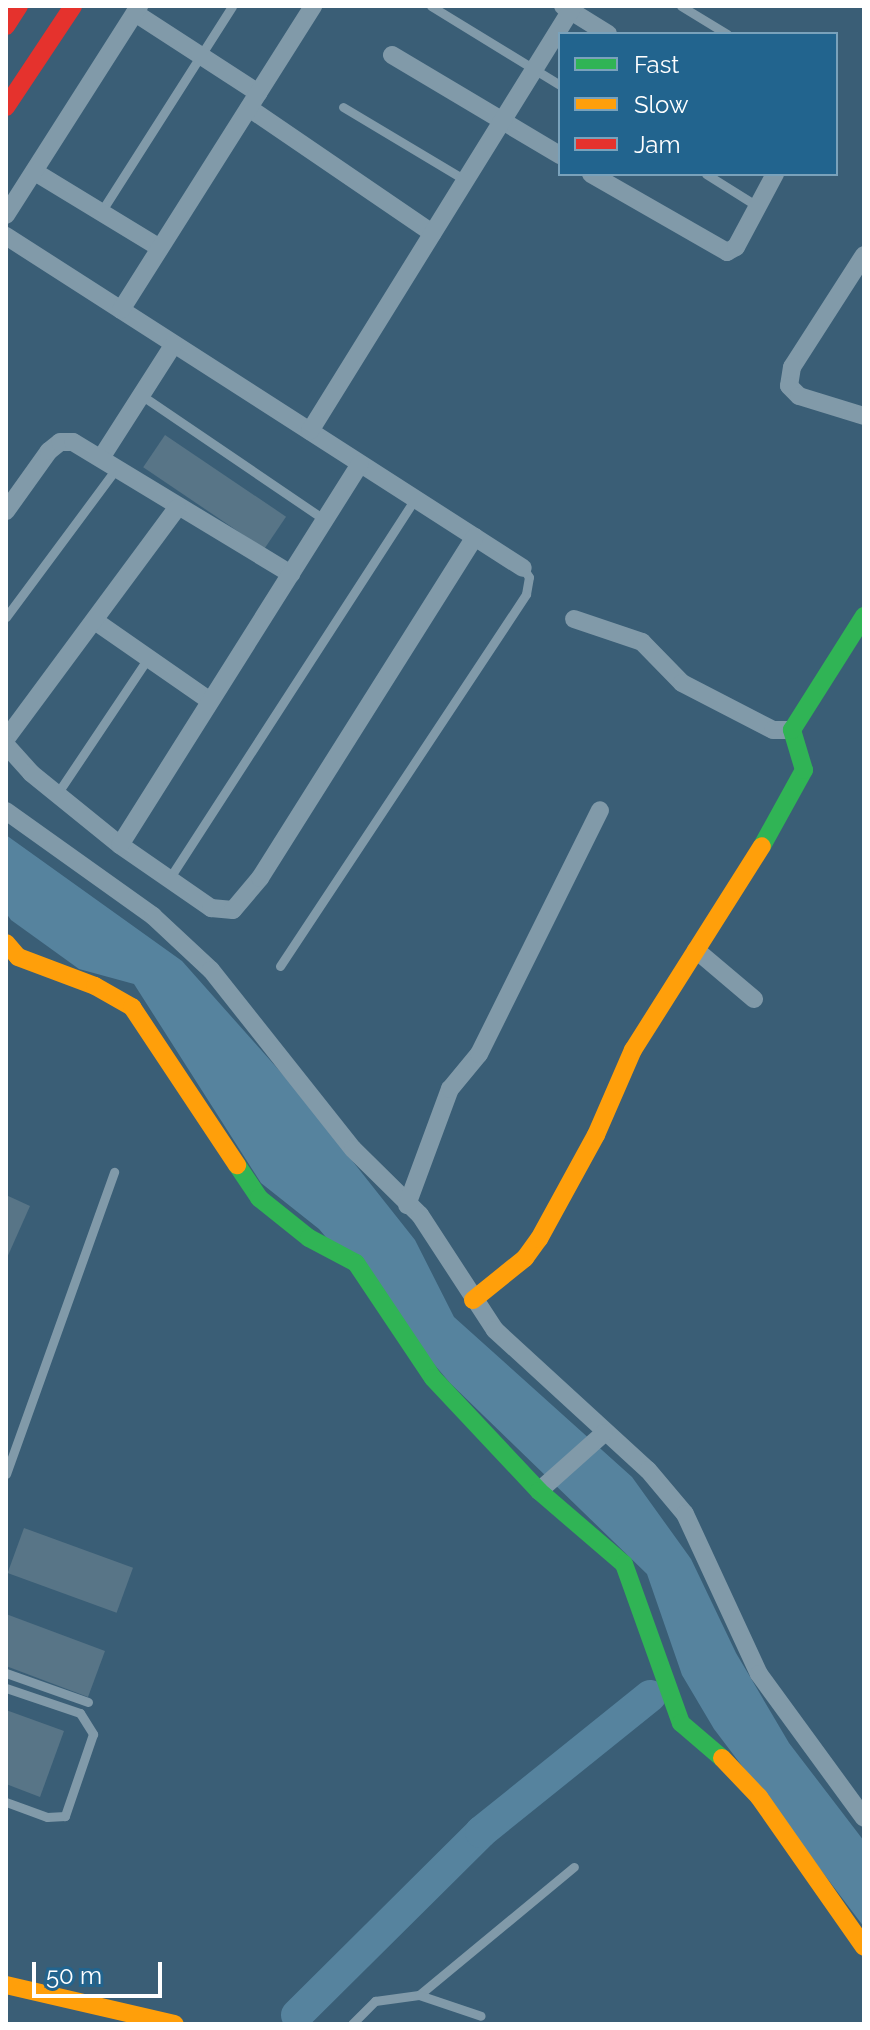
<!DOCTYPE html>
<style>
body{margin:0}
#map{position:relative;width:870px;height:2030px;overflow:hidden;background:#3a5e76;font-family:Raleway,sans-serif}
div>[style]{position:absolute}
.water>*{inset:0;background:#56839e}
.river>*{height:32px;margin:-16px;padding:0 16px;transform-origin:16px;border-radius:16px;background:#56839e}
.building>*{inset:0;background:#587587;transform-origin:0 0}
.lane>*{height:9px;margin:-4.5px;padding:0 4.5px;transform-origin:4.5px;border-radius:4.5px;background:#819aa9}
.street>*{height:18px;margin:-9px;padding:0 9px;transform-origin:9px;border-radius:9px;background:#819aa9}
.fast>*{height:18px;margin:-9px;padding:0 9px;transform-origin:9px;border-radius:9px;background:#30b455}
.slow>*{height:18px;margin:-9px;padding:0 9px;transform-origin:9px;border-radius:9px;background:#ff9f0a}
.jam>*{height:18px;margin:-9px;padding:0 9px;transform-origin:9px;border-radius:9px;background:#e5322d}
span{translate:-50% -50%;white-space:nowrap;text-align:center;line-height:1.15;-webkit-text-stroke:6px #22648e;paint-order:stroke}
.frame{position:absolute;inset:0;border:8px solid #fff;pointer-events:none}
.legend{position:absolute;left:558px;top:32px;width:280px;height:144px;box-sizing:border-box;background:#22648e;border:2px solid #7aa2bb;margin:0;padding:10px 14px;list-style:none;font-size:24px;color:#fff}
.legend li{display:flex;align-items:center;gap:16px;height:40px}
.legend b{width:40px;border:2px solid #7aa2bb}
.scale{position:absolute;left:32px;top:1962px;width:130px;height:36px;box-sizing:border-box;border:4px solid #fff;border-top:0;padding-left:10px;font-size:24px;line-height:28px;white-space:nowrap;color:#fff;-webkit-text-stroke:6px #22648e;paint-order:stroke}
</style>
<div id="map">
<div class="water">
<div style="clip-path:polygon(6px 835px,182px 961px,293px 1086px,415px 1240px,454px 1317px,632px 1477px,691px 1559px,736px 1653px,789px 1743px,864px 1841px,864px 1927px,714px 1729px,682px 1675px,647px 1574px,450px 1383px,319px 1229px,261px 1183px,134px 984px,79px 969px,11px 920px,6px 913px)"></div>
</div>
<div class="river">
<div style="left:297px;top:2015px;width:260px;rotate:-44.8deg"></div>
<div style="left:481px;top:1832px;width:217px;rotate:-38.8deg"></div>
</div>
<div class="building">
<div style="left:165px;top:435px;width:146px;height:39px;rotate:34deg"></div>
<div style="clip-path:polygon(6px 1195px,30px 1206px,6px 1260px)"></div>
<div style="left:24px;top:1528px;width:116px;height:48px;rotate:20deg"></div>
<div style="clip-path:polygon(6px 1614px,105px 1651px,88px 1697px,6px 1666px)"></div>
<div style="clip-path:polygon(6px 1710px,64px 1731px,40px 1797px,6px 1784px)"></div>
</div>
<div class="lane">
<div style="left:431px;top:6px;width:151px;rotate:31.5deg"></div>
<div style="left:681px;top:6px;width:54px;rotate:31.3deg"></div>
<div style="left:343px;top:107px;width:142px;rotate:30.9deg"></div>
<div style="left:706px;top:174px;width:60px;rotate:32.1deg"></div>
<div style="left:101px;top:212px;width:244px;rotate:-57.5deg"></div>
<div style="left:141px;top:395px;width:222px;rotate:34.2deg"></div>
<div style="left:6px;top:617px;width:184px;rotate:-53.4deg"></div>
<div style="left:57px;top:794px;width:164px;rotate:-56.2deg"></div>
<div style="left:169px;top:879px;width:453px;rotate:-57.1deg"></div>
<div style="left:280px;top:966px;width:446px;rotate:-56.5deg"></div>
<div style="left:526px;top:594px;width:17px;rotate:-80deg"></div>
<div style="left:529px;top:577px;width:11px;rotate:-124deg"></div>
<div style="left:6px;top:1474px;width:321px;rotate:-70.3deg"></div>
<div style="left:6px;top:1673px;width:87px;rotate:19.5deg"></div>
<div style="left:6px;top:1688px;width:78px;rotate:18.7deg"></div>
<div style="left:80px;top:1713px;width:25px;rotate:58deg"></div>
<div style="left:93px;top:1734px;width:87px;rotate:108.9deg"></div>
<div style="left:65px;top:1816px;width:18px;rotate:177deg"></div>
<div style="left:47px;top:1817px;width:44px;rotate:-159.9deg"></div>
<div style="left:419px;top:1995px;width:201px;rotate:-39.6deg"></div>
<div style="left:352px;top:2024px;width:33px;rotate:-45deg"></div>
<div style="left:375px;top:2001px;width:44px;rotate:-7.8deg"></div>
<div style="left:419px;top:1995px;width:65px;rotate:18.7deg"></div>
</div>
<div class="street">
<div style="left:563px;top:6px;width:53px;rotate:31.9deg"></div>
<div style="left:135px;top:13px;width:147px;rotate:33deg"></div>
<div style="left:392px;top:55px;width:196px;rotate:30.8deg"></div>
<div style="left:249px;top:108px;width:222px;rotate:34.3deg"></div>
<div style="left:35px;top:172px;width:146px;rotate:31.3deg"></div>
<div style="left:591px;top:174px;width:157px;rotate:29.8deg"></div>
<div style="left:727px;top:252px;width:10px;rotate:-29deg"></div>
<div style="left:736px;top:247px;width:83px;rotate:-61.9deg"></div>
<div style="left:6px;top:215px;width:248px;rotate:-57.5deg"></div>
<div style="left:6px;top:236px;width:614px;rotate:32.71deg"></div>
<div style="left:864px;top:255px;width:133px;rotate:122.7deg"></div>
<div style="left:792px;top:367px;width:19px;rotate:99deg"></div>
<div style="left:789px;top:386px;width:14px;rotate:45deg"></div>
<div style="left:799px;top:396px;width:68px;rotate:17.1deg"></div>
<div style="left:121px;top:310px;width:360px;rotate:-57.7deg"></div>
<div style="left:310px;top:431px;width:500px;rotate:-58.2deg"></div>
<div style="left:101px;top:458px;width:135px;rotate:-57.4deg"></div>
<div style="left:6px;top:511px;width:74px;rotate:-54.4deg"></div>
<div style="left:49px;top:451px;width:14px;rotate:-39deg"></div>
<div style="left:60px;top:442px;width:13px"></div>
<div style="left:73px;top:442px;width:255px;rotate:31.2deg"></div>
<div style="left:574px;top:619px;width:72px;rotate:18.7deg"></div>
<div style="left:642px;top:642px;width:57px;rotate:45.7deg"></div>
<div style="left:682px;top:683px;width:102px;rotate:27.3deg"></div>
<div style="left:773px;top:730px;width:19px"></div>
<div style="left:95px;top:621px;width:140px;rotate:34.8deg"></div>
<div style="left:6px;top:739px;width:287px;rotate:-53.5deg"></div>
<div style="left:6px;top:745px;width:38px;rotate:48deg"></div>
<div style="left:31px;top:773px;width:114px;rotate:39deg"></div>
<div style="left:120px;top:845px;width:111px;rotate:34.7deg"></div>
<div style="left:211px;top:908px;width:22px;rotate:5deg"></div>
<div style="left:233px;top:910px;width:42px;rotate:-49.8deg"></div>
<div style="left:260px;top:878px;width:403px;rotate:-57.8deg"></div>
<div style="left:6px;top:811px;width:181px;rotate:35.5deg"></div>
<div style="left:153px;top:916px;width:79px;rotate:43deg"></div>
<div style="left:211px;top:970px;width:228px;rotate:51.6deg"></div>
<div style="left:353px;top:1149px;width:94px;rotate:44.6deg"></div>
<div style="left:420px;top:1215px;width:137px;rotate:56.9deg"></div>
<div style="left:495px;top:1330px;width:207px;rotate:42.5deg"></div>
<div style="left:648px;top:1470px;width:57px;rotate:49.9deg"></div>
<div style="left:685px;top:1514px;width:176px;rotate:65.2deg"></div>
<div style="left:759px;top:1674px;width:178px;rotate:53.9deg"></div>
<div style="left:120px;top:845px;width:450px;rotate:-57.8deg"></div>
<div style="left:696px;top:950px;width:76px;rotate:40.2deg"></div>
<div style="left:407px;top:1205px;width:124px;rotate:-69.7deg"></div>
<div style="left:450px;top:1089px;width:45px;rotate:-50.4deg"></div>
<div style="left:479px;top:1054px;width:272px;rotate:-63.6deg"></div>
<div style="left:539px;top:1491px;width:87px;rotate:-41.7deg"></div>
</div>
<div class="fast">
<div style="left:762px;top:846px;width:87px;rotate:-61.1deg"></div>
<div style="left:804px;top:770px;width:42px;rotate:-106.7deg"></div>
<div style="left:792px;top:730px;width:135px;rotate:-57.7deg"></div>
<div style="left:237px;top:1165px;width:40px;rotate:56deg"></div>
<div style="left:259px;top:1198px;width:64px;rotate:38.7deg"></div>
<div style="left:309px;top:1238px;width:53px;rotate:28deg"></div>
<div style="left:356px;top:1263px;width:138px;rotate:56.2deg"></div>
<div style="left:433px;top:1378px;width:155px;rotate:46.8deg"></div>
<div style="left:539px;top:1491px;width:112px;rotate:40.7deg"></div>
<div style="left:624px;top:1564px;width:169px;rotate:70.3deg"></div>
<div style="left:681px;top:1723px;width:54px;rotate:40.5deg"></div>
</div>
<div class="slow">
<div style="left:6px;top:943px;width:18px;rotate:49deg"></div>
<div style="left:18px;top:957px;width:82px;rotate:20.6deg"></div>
<div style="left:95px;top:986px;width:43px;rotate:29.6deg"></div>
<div style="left:132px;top:1007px;width:190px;rotate:56.4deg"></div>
<div style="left:473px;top:1300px;width:67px;rotate:-38.9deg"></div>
<div style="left:525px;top:1258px;width:24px;rotate:-54deg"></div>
<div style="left:539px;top:1239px;width:119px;rotate:-61.3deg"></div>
<div style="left:596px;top:1135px;width:93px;rotate:-66.5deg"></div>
<div style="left:633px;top:1050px;width:241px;rotate:-57.7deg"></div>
<div style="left:722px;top:1758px;width:54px;rotate:46.5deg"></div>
<div style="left:759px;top:1797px;width:183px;rotate:55deg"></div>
<div style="left:6px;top:1985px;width:173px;rotate:13deg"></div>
</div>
<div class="jam">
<div style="left:6px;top:26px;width:24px;rotate:-57deg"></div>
<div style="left:6px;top:107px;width:121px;rotate:-56.4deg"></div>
</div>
<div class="frame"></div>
<ul class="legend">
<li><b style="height:10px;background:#30b455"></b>Fast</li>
<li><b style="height:10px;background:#ff9f0a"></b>Slow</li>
<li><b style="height:10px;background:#e5322d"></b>Jam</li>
</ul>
<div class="scale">50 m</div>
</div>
